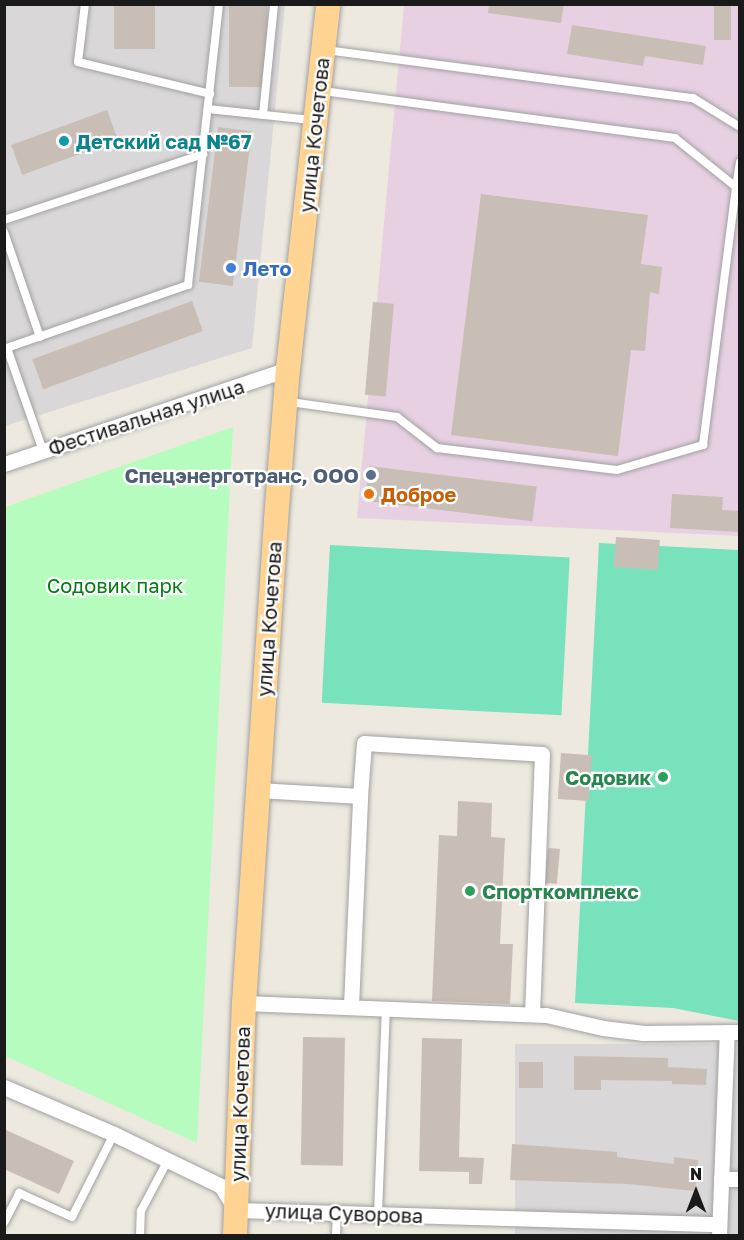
<!DOCTYPE html>
<meta charset="utf-8">
<style>
body{margin:0}
#map{position:relative;width:744px;height:1240px;overflow:hidden;background:#ede9df;font-family:"Golos Text",sans-serif}
div>[style]{position:absolute}
.residential>*{inset:0;background:#d9d7d7;transform-origin:0 0}
.industrial>*{inset:0;background:#e7d0e2}
.park>*{inset:0;background:#b7fcbf}
.pitch>*{inset:0;background:#77e2bc;transform-origin:0 0}
.building>*{inset:0;background:#c9beb5;transform-origin:0 0}
.roads{filter:drop-shadow(0 0 2px #a1a1a1) drop-shadow(0 0 2px #a1a1a1)}
.lane>*{height:8px;margin:-4px;padding:0 4px;transform-origin:4px;border-radius:4px;background:#fff}
.street>*{height:15px;margin:-7.5px;padding:0 7.5px;transform-origin:7.5px;border-radius:7.5px;background:#fff}
.primary>*{height:24px;margin:-12px;padding:0 12px;transform-origin:12px;border-radius:12px;background:#ffd492}
.dots>*{width:16px;height:16px;translate:-50% -50%;box-sizing:border-box;border:3px solid #fff;border-radius:50%}
span{translate:-50% -50%;white-space:nowrap;text-align:center;line-height:1.15;-webkit-text-stroke:4.5px #fff;paint-order:stroke}
.street-label{font-size:20px;color:#1a1a1a}
.culture-label{font-size:20px;color:#0d838f;font-weight:700}
.left{translate:0 -50%;text-align:left}
.shop-label{font-size:20px;color:#366cbe;font-weight:700}
.service-label{font-size:20px;color:#4e5e75;font-weight:700}
.right{translate:-100% -50%;text-align:right}
.food-label{font-size:20px;color:#c56008;font-weight:700}
.park-label{font-size:20px;color:#057c13}
.leisure-label{font-size:20px;color:#27864d;font-weight:700}
.frame{position:absolute;inset:0;border:6px solid #1a1a1a;pointer-events:none}
.north{position:absolute;left:666px;top:1162px;width:60px;height:60px;-webkit-text-stroke:4px #fff;paint-order:stroke;rotate:0deg;font-size:16px;font-weight:700;line-height:24px;text-align:center;color:#1a1a1a}
.north::after{content:'';display:block;margin:auto;width:21px;height:27px;background:#1a1a1a;clip-path:polygon(50% 0,100% 100%,50% 72%,0 100%)}
</style>
<div id="map">
<div class="residential">
<div style="clip-path:polygon(5px 5px,285px 5px,252px 348px,5px 426px)"></div>
<div style="left:739px;top:1044px;width:191px;height:224px;rotate:90deg"></div>
</div>
<div class="industrial">
<div style="clip-path:polygon(404px 5px,739px 5px,739px 536px,357px 518px)"></div>
</div>
<div class="park">
<div style="clip-path:polygon(233px 427px,197px 1143px,5px 1056px,5px 507px)"></div>
</div>
<div class="pitch">
<div style="clip-path:polygon(599px 543px,739px 550px,739px 1021px,673px 1008px,575px 1003px)"></div>
<div style="left:330px;top:545px;width:240px;height:158px;rotate:3deg"></div>
</div>
<div class="building">
<div style="left:114px;top:4px;width:41px;height:45px"></div>
<div style="left:229px;top:4px;width:38px;height:83px"></div>
<div style="clip-path:polygon(489px 4px,564px 4px,561px 23px,488px 13px)"></div>
<div style="left:714px;top:4px;width:17px;height:36px"></div>
<div style="clip-path:polygon(572px 25px,706px 46px,703px 65px,645px 56px,643px 66px,567px 54px)"></div>
<div style="left:107px;top:110px;width:32px;height:102px;rotate:70deg"></div>
<div style="left:218px;top:127px;width:34px;height:156px;rotate:7deg"></div>
<div style="clip-path:polygon(481px 194px,648px 215px,641px 264px,662px 267px,659px 294px,650px 292px,645px 351px,631px 350px,618px 456px,451px 435px)"></div>
<div style="left:192px;top:301px;width:32px;height:170px;rotate:70deg"></div>
<div style="left:373px;top:302px;width:21px;height:93px;rotate:5deg"></div>
<div style="left:369px;top:466px;width:169px;height:35px;rotate:7deg"></div>
<div style="clip-path:polygon(672px 494px,723px 497px,722px 510px,740px 511px,740px 532px,670px 528px)"></div>
<div style="left:616px;top:537px;width:44px;height:30px;rotate:4deg"></div>
<div style="left:561px;top:753px;width:31px;height:46px;rotate:4deg"></div>
<div style="clip-path:polygon(458px 801px,492px 803px,491px 837px,505px 838px,500px 944px,513px 944px,510px 1004px,432px 1001px,439px 835px,457px 836px)"></div>
<div style="left:548px;top:848px;width:12px;height:35px;rotate:5deg"></div>
<div style="left:303px;top:1037px;width:42px;height:128px;rotate:1deg"></div>
<div style="clip-path:polygon(422px 1038px,462px 1039px,459px 1157px,484px 1158px,482px 1184px,469px 1184px,469px 1172px,419px 1171px)"></div>
<div style="clip-path:polygon(574px 1056px,668px 1058px,668px 1067px,707px 1069px,706px 1085px,672px 1084px,672px 1081px,601px 1080px,601px 1090px,574px 1090px)"></div>
<div style="left:519px;top:1062px;width:24px;height:26px"></div>
<div style="clip-path:polygon(4px 1129px,74px 1161px,59px 1194px,4px 1169px)"></div>
<div style="clip-path:polygon(512px 1144px,617px 1152px,617px 1157px,674px 1164px,674px 1157px,698px 1160px,695px 1191px,628px 1184px,510px 1180px)"></div>
</div>
<div class="roads">
<div class="lane">
<div style="left:85px;top:4px;width:58px;rotate:96.9deg"></div>
<div style="left:78px;top:62px;width:136px;rotate:13.6deg"></div>
<div style="left:326px;top:50px;width:370px;rotate:7.5deg"></div>
<div style="left:693px;top:98px;width:55px;rotate:31.7deg"></div>
<div style="left:208px;top:109px;width:104px;rotate:6.1deg"></div>
<div style="left:263px;top:115px;width:112px;rotate:-84.3deg"></div>
<div style="left:736px;top:187px;width:25px;rotate:-81deg"></div>
<div style="left:4px;top:220px;width:210px;rotate:-18.3deg"></div>
<div style="left:4px;top:232px;width:111px;rotate:71.1deg"></div>
<div style="left:7px;top:348px;width:109px;rotate:70.7deg"></div>
<div style="left:4px;top:349px;width:195px;rotate:-19.2deg"></div>
<div style="left:188px;top:285px;width:283px;rotate:-83.7deg"></div>
<div style="left:290px;top:402px;width:108px;rotate:8deg"></div>
<div style="left:397px;top:417px;width:51px;rotate:37.8deg"></div>
<div style="left:437px;top:448px;width:181px;rotate:7deg"></div>
<div style="left:617px;top:470px;width:90px;rotate:-16.2deg"></div>
<div style="left:703px;top:445px;width:260px;rotate:-82.7deg"></div>
<div style="left:736px;top:187px;width:78px;rotate:-141.2deg"></div>
<div style="left:675px;top:138px;width:357px;rotate:-172.4deg"></div>
<div style="left:378px;top:1214px;width:206px;rotate:-87.8deg"></div>
<div style="left:4px;top:1223px;width:34px;rotate:-63deg"></div>
<div style="left:19px;top:1193px;width:58px;rotate:24.4deg"></div>
<div style="left:72px;top:1217px;width:93px;rotate:-63.2deg"></div>
<div style="left:140px;top:1236px;width:25px;rotate:-88deg"></div>
<div style="left:141px;top:1211px;width:58px;rotate:-62.1deg"></div>
<div style="left:336px;top:1236px;width:23px;rotate:-88deg"></div>
</div>
<div class="street">
<div style="left:4px;top:464px;width:299px;rotate:-18.5deg"></div>
<div style="left:258px;top:790px;width:102px;rotate:3.4deg"></div>
<div style="left:360px;top:796px;width:53px;rotate:-85.7deg"></div>
<div style="left:364px;top:743px;width:178px;rotate:3.5deg"></div>
<div style="left:542px;top:754px;width:260px;rotate:92.2deg"></div>
<div style="left:244px;top:1003px;width:302px;rotate:2.3deg"></div>
<div style="left:546px;top:1015px;width:58px;rotate:12.8deg"></div>
<div style="left:603px;top:1028px;width:39px;rotate:7deg"></div>
<div style="left:642px;top:1033px;width:98px;rotate:-0.6deg"></div>
<div style="left:351px;top:1006px;width:210px;rotate:-87.5deg"></div>
<div style="left:4px;top:1087px;width:120px;rotate:23.1deg"></div>
<div style="left:114px;top:1134px;width:119px;rotate:25.9deg"></div>
<div style="left:221px;top:1186px;width:28px;rotate:58deg"></div>
<div style="left:236px;top:1210px;width:483px;rotate:1.7deg"></div>
<div style="left:721px;top:1179px;width:19px"></div>
<div style="left:719px;top:1236px;width:204px;rotate:-87.8deg"></div>
</div>
<div class="primary">
<div style="left:235px;top:1236px;width:233px;rotate:-87.8deg"></div>
<div style="left:244px;top:1003px;width:484px;rotate:-86.2deg"></div>
<div style="left:276px;top:520px;width:151px;rotate:-85.5deg"></div>
<div style="left:288px;top:369px;width:367px;rotate:-83.7deg"></div>
</div>
</div>
<div class="dots">
<div style="left:64px;top:141px;background:#0f9aa8"></div>
<div style="left:231px;top:268px;background:#3f7fe0"></div>
<div style="left:371px;top:475px;background:#5c6f8a"></div>
<div style="left:369px;top:494px;background:#e8710a"></div>
<div style="left:663px;top:777px;background:#2e9e5b"></div>
<div style="left:470px;top:891px;background:#2e9e5b"></div>
</div>
<div class="street-label">
<span style="left:314px;top:135px;rotate:-84deg">улица Кочетова</span>
<span style="left:146px;top:417px;rotate:-18deg">Фестивальная улица</span>
<span style="left:269px;top:619px;rotate:-86deg">улица Кочетова</span>
<span style="left:240px;top:1104px;rotate:-88deg">улица Кочетова</span>
<span style="left:344px;top:1213px;rotate:2deg">улица Суворова</span>
</div>
<div class="culture-label">
<span class="left" style="left:76px;top:141px">Детский сад №67</span>
</div>
<div class="shop-label">
<span class="left" style="left:243px;top:268px">Лето</span>
</div>
<div class="service-label">
<span class="right" style="left:359px;top:475px">Спецэнерготранс, ООО</span>
</div>
<div class="food-label">
<span class="left" style="left:381px;top:494px">Доброе</span>
</div>
<div class="park-label">
<span style="left:115px;top:585px">Содовик парк</span>
</div>
<div class="leisure-label">
<span class="right" style="left:651px;top:777px">Содовик</span>
<span class="left" style="left:482px;top:891px">Спорткомплекс</span>
</div>
<div class="frame"></div>
<div class="north">N</div>
</div>
